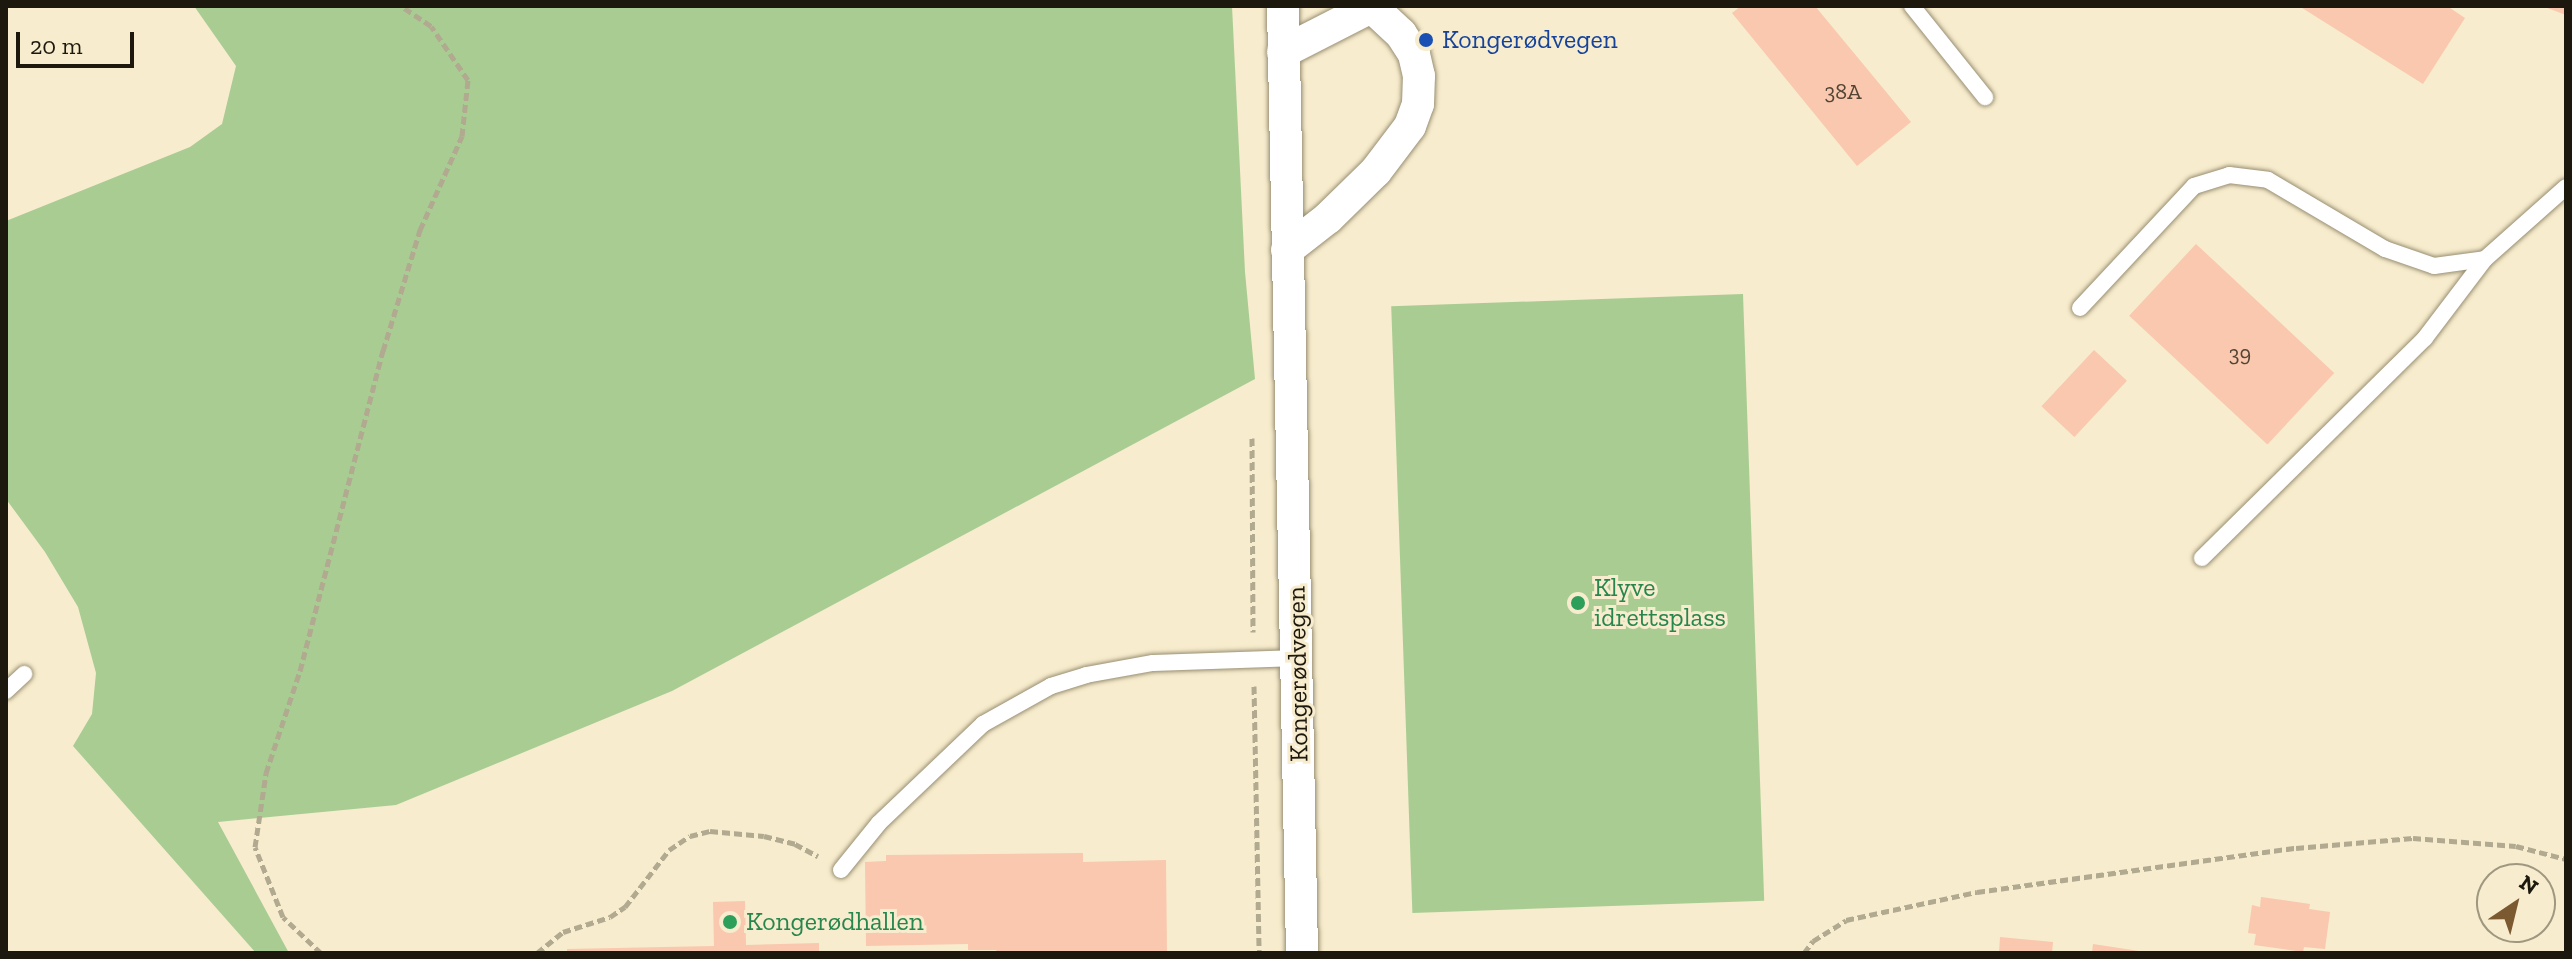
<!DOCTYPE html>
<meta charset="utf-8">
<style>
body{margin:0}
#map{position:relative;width:2572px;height:959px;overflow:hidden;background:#f7eccd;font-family:"Zilla Slab",serif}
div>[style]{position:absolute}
.green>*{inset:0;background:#a9cc92;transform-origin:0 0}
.building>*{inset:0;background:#f9c8ae;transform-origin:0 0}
.path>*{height:5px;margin-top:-2.5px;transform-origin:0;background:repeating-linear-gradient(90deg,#b1a990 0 8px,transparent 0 12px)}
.roads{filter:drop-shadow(0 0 2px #988e72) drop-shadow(0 0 2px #988e72)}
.lane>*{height:16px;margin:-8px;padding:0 8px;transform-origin:8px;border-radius:8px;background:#fff}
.street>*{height:32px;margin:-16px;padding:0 16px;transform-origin:16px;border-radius:16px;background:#fff}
.dots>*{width:22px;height:22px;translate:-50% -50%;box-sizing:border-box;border:4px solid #f7eccd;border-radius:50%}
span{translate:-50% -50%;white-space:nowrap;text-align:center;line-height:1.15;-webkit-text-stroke:6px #f7eccd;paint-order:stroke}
.number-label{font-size:22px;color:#534435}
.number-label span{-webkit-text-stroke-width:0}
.transit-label{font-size:26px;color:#164399}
.left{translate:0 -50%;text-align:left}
.leisure-label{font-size:26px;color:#27864d}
.street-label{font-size:26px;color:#1c180d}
.frame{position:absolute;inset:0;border:8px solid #1c180d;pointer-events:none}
.north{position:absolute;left:2476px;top:863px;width:80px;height:80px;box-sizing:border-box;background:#f7eccd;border:2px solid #9f9780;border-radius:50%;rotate:35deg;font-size:22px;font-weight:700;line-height:32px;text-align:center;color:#1c180d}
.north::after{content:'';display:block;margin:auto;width:28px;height:36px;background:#7b5931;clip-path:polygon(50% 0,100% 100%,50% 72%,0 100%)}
.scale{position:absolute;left:16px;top:32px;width:118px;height:36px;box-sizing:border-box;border:4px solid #1c180d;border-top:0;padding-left:10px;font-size:24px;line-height:28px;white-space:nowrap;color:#1c180d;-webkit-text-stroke:6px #f7eccd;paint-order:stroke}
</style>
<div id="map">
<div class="green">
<div style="clip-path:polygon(194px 6px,1232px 6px,1245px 272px,1255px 379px,672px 691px,396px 805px,218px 822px,289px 953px,256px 953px,73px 746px,92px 714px,96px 673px,78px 607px,45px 552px,6px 499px,6px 221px,190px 147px,222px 124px,236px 66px)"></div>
<div style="left:1743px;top:294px;width:607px;height:352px;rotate:88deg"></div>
</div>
<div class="building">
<div style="clip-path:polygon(1741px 6px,1815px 6px,1911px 122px,1857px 166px,1732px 13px)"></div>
<div style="clip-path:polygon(2299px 6px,2447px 6px,2465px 18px,2423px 84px)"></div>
<div style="clip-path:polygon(2542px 6px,2566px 6px,2566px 15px)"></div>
<div style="left:2196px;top:244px;width:189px;height:98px;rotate:43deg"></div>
<div style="left:2094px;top:350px;width:45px;height:77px;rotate:43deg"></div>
<div style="clip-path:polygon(1083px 853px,1083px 862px,1166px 860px,1167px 953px,998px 953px,996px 950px,968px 950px,968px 944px,866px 946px,865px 862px,886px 861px,886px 855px)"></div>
<div style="clip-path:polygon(2261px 897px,2310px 904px,2309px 909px,2330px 912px,2325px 949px,2304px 947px,2303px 952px,2254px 945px,2256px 934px,2248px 933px,2252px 905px,2260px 907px)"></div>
<div style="clip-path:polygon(745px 901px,746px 945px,819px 943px,819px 953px,567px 953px,567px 949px,714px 946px,713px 902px)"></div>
<div style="clip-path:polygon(2000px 937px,2053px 942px,2052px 953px,1999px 953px)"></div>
<div style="clip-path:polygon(2093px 944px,2139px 951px,2139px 953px,2092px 953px)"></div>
</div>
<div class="path">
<div style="left:1252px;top:438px;width:194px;rotate:89.7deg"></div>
<div style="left:1254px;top:686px;width:267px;rotate:88.9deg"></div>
<div style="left:321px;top:953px;width:52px;rotate:-136.5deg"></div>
<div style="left:283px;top:917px;width:75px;rotate:-111.8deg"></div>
<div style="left:255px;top:847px;width:75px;rotate:-81.5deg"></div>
<div style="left:266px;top:773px;width:108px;rotate:-71.6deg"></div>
<div style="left:300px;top:671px;width:331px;rotate:-75.5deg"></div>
<div style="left:383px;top:351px;width:127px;rotate:-73deg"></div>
<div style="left:420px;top:230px;width:103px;rotate:-65.9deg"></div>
<div style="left:462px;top:136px;width:56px;rotate:-83.9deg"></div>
<div style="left:468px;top:80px;width:65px;rotate:-124.4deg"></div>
<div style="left:431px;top:26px;width:36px;rotate:-146deg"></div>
<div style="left:537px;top:953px;width:33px;rotate:-39deg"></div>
<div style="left:563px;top:932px;width:49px;rotate:-17.7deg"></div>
<div style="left:610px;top:917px;width:18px;rotate:-34deg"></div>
<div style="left:625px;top:907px;width:72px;rotate:-52.3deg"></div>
<div style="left:669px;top:850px;width:25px;rotate:-34deg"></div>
<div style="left:690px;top:836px;width:21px;rotate:-14deg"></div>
<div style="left:710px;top:831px;width:54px;rotate:5.3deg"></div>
<div style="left:764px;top:836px;width:32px;rotate:14deg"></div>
<div style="left:795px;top:844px;width:26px;rotate:28deg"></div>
<div style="left:1804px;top:953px;width:15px;rotate:-53deg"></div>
<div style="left:1813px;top:941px;width:39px;rotate:-32deg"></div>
<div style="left:1846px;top:920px;width:134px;rotate:-12.1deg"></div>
<div style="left:1977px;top:892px;width:322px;rotate:-7.9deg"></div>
<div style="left:2296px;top:848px;width:117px;rotate:-4.9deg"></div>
<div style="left:2413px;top:838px;width:103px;rotate:4.4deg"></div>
<div style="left:2516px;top:846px;width:52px;rotate:14.6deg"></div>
</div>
<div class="roads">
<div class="lane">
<div style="left:1912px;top:6px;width:117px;rotate:51.3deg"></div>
<div style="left:2080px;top:308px;width:167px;rotate:-46.9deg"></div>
<div style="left:2194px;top:186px;width:37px;rotate:-17deg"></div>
<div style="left:2229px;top:175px;width:39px;rotate:7deg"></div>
<div style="left:2268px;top:180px;width:136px;rotate:30.5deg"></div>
<div style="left:2385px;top:249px;width:52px;rotate:19.1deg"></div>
<div style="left:2434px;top:266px;width:51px;rotate:-7.8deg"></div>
<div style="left:2485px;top:259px;width:108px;rotate:-41.6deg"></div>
<div style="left:2202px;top:558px;width:313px;rotate:-44.6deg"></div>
<div style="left:2425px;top:338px;width:99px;rotate:-52.8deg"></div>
<div style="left:6px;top:691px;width:25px;rotate:-43deg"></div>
<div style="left:841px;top:870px;width:60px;rotate:-51deg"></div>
<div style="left:879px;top:823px;width:144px;rotate:-43.6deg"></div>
<div style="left:983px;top:724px;width:78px;rotate:-29.2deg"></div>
<div style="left:1051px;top:686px;width:37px;rotate:-17deg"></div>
<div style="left:1086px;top:675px;width:68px;rotate:-10.2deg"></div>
<div style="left:1153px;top:663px;width:145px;rotate:-2deg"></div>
</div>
<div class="street">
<div style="left:1283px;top:6px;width:947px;rotate:88.85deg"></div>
<div style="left:1283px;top:52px;width:101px;rotate:-27.1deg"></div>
<div style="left:1287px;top:250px;width:52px;rotate:-38deg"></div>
<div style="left:1328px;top:218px;width:67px;rotate:-44.4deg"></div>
<div style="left:1376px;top:171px;width:56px;rotate:-52.9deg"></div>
<div style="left:1410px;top:126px;width:23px;rotate:-70deg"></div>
<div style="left:1418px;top:104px;width:28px;rotate:-88deg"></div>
<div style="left:1419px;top:76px;width:23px;rotate:-103deg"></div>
<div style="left:1414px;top:54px;width:24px;rotate:-123deg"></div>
<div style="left:1401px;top:34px;width:40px;rotate:-137deg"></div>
</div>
</div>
<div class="dots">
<div style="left:1426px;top:40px;background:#1a4fb4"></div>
<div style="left:1578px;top:603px;background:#2e9e5b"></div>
<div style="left:730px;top:922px;background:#2e9e5b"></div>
</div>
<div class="number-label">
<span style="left:1843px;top:92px">38A</span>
<span style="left:2240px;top:354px">39</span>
</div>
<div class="transit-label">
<span class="left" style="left:1442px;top:40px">Kongerødvegen</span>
</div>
<div class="leisure-label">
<span class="left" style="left:1594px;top:603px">Klyve<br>idrettsplass</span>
<span class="left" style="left:746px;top:922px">Kongerødhallen</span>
</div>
<div class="street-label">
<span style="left:1298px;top:674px;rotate:-91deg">Kongerødvegen</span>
</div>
<div class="frame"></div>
<div class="north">N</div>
<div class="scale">20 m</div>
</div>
